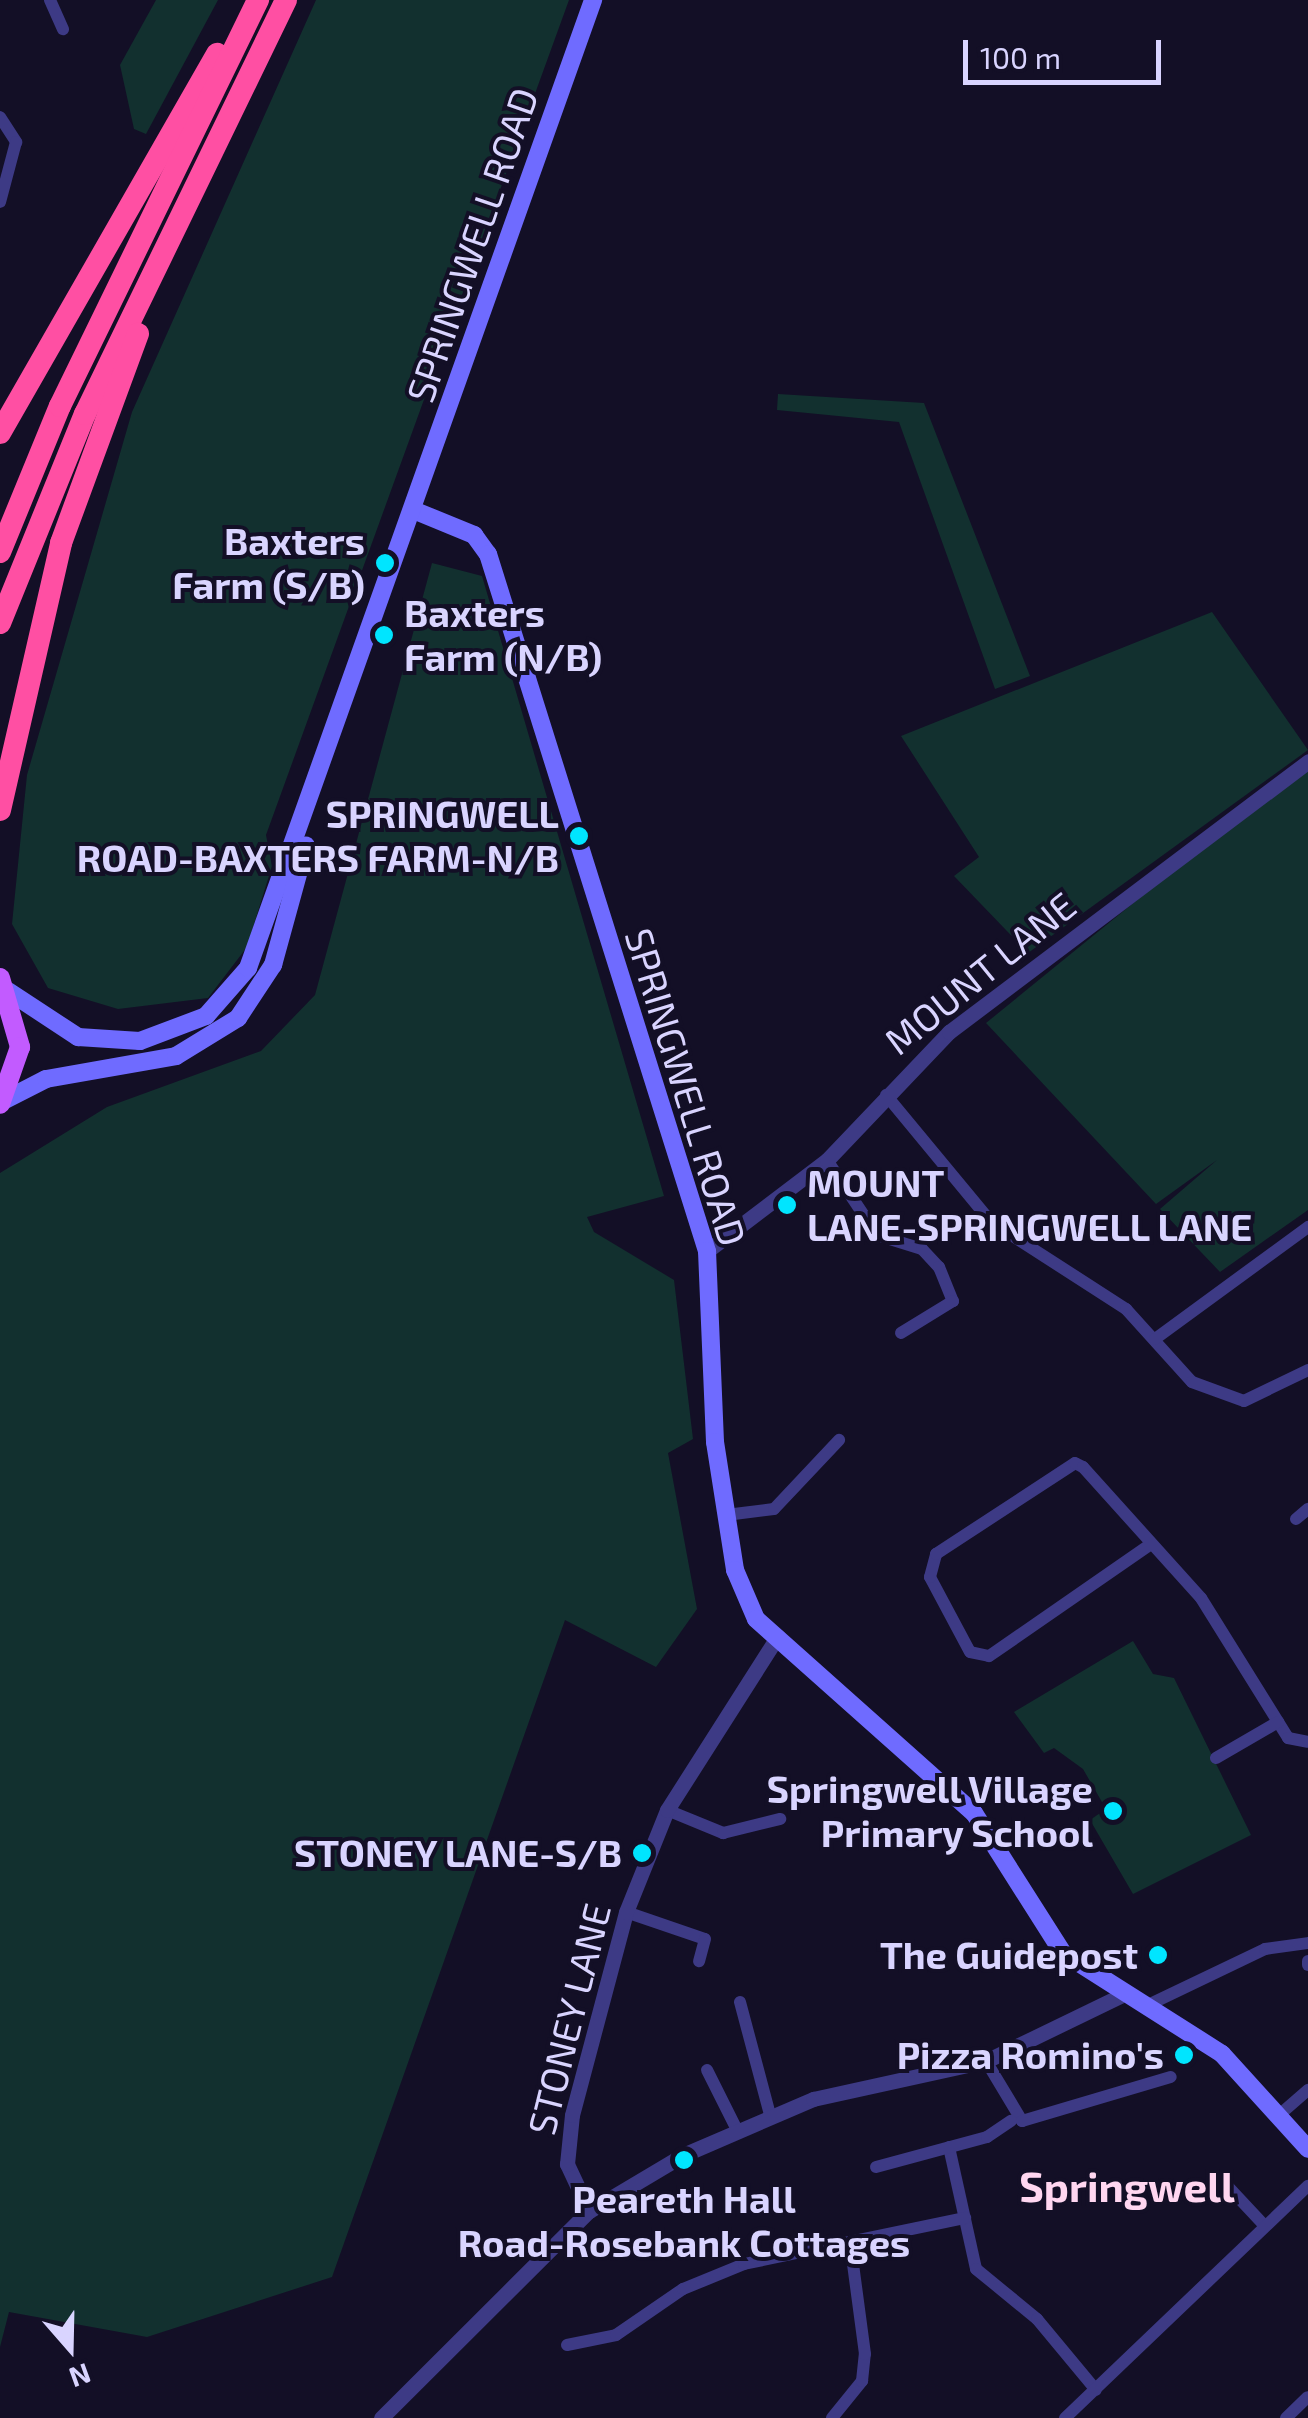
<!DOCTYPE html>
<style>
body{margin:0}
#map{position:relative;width:1308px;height:2418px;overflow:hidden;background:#130f26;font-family:"Exo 2",sans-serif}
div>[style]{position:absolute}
.green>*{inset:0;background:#12302f}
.minor>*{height:12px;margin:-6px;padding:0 6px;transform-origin:6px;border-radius:6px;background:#3d3a85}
.tertiary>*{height:15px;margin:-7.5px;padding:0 7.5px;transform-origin:7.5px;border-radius:7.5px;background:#3d3a85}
.secondary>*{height:18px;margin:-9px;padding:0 9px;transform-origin:9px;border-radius:9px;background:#6f6bff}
.primary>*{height:20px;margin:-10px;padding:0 10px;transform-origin:10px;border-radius:10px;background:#c25bff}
.motorway>*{height:22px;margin:-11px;padding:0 11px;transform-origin:11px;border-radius:11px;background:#ff4fa3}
.dots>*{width:28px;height:28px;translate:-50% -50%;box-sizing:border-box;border:5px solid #130f26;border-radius:50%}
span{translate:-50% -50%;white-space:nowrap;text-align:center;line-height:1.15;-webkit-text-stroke:8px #130f26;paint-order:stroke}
.street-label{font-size:38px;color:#d9d4ff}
.poi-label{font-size:38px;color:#d9d4ff;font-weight:700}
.right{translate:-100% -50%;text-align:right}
.left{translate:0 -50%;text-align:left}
.quarter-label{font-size:42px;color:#ffd6f0;font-weight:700}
.north{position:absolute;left:20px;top:2298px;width:100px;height:100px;-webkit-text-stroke:8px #130f26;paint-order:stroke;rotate:160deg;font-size:28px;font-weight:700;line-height:40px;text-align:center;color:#d9d4ff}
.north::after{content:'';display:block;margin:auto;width:35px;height:45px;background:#d9d4ff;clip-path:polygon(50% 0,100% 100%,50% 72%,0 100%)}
.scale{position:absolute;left:963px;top:40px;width:198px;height:45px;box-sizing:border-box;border:5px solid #d9d4ff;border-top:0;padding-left:12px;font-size:30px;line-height:35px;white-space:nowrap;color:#d9d4ff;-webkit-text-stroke:8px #130f26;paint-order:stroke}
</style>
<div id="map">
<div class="green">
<div style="clip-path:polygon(156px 0,218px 0,146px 134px,134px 129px,120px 65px)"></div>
<div style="clip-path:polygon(316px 0,569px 0,266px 835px,272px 866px,247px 947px,208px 998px,118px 1009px,48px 988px,12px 924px,27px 775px,132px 412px)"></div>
<div style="clip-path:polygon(778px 394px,924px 403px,1030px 676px,995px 689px,899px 422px,777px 410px)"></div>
<div style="clip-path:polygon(432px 563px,482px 576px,664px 1196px,587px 1217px,594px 1232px,674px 1280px,693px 1439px,668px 1453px,697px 1609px,656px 1667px,565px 1620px,332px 2277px,147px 2337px,9px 2312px,0 2347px,0 1173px,107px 1107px,261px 1051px,315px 995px)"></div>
<div style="clip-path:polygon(1212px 612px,1308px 750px,1028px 953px,954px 876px,979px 857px,901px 736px)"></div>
<div style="clip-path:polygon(1308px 761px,1308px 1210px,1220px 1272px,1160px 1209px,1217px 1160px,1156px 1204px,986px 1023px)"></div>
<div style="clip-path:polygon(1133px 1641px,1153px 1674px,1174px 1678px,1251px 1835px,1133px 1894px,1090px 1820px,1106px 1809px,1083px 1769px,1054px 1748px,1044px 1753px,1014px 1712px)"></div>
</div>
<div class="minor">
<div style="left:50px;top:0;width:32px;rotate:66deg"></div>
<div style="left:0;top:117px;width:30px;rotate:57deg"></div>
<div style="left:16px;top:142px;width:62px;rotate:104.9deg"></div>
<div style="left:886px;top:1095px;width:165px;rotate:50.4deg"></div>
<div style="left:991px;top:1222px;width:161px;rotate:32.8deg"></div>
<div style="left:1126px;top:1309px;width:98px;rotate:47.9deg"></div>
<div style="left:1192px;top:1382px;width:55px;rotate:20.1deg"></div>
<div style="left:1244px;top:1401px;width:71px;rotate:-25.8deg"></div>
<div style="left:827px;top:1160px;width:90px;rotate:56.3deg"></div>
<div style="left:877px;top:1235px;width:47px;rotate:17.3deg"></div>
<div style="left:922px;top:1249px;width:25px;rotate:47deg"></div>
<div style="left:939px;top:1267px;width:37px;rotate:68deg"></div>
<div style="left:953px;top:1301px;width:61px;rotate:148.4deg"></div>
<div style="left:1155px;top:1339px;width:190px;rotate:-36.2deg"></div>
<div style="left:726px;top:1515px;width:48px;rotate:-7.1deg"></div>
<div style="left:774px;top:1509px;width:95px;rotate:-46.7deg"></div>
<div style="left:1296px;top:1519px;width:16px;rotate:-40deg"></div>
<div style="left:1151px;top:1544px;width:197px;rotate:145.3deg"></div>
<div style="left:989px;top:1656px;width:19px;rotate:-168deg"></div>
<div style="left:970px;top:1652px;width:85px;rotate:-118.1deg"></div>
<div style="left:930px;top:1577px;width:24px;rotate:-75deg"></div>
<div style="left:936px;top:1554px;width:166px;rotate:-33.2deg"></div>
<div style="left:1075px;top:1463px;width:9px;rotate:27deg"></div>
<div style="left:1083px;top:1467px;width:176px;rotate:48deg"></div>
<div style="left:1201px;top:1598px;width:165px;rotate:58.1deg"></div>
<div style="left:1288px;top:1738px;width:20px;rotate:11deg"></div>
<div style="left:1216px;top:1758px;width:72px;rotate:-30.1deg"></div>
<div style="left:667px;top:1810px;width:61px;rotate:22.3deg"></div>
<div style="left:723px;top:1833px;width:59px;rotate:-13.8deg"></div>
<div style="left:626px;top:1912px;width:83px;rotate:18.9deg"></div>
<div style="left:705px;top:1939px;width:23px;rotate:105deg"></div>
<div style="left:1308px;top:1961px;width:4px;rotate:90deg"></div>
<div style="left:740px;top:2002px;width:117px;rotate:75.1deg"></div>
<div style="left:1144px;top:2007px;width:134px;rotate:-25.6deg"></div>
<div style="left:1265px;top:1949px;width:43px;rotate:-7.9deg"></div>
<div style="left:986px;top:2061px;width:70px;rotate:59deg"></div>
<div style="left:1022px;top:2121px;width:155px;rotate:-16.5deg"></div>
<div style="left:707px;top:2070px;width:67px;rotate:63.4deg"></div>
<div style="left:1278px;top:2116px;width:40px;rotate:-41deg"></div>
<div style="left:949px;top:2147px;width:125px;rotate:77.5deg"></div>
<div style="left:976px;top:2269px;width:79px;rotate:39.3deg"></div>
<div style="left:1037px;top:2319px;width:92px;rotate:50.3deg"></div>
<div style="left:876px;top:2167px;width:115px;rotate:-15.1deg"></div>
<div style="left:987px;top:2137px;width:29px;rotate:-34deg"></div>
<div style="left:1220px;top:2178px;width:64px;rotate:46.9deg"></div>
<div style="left:567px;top:2345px;width:50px;rotate:-11.5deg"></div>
<div style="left:616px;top:2335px;width:81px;rotate:-34.5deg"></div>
<div style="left:683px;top:2289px;width:66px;rotate:-22.3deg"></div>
<div style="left:744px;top:2264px;width:226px;rotate:-11.8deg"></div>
<div style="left:832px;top:2418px;width:48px;rotate:-51deg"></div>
<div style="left:862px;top:2381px;width:27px;rotate:-84deg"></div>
<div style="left:865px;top:2354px;width:113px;rotate:-97.6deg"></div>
<div style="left:1065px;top:2418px;width:336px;rotate:-43.7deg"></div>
<div style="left:1286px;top:2418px;width:30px;rotate:-44deg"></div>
</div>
<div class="tertiary">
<div style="left:707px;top:1251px;width:151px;rotate:-37.2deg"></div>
<div style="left:827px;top:1160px;width:177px;rotate:-46.4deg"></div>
<div style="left:949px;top:1032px;width:450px;rotate:-37deg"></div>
<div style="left:589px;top:2211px;width:52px;rotate:-115.1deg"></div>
<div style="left:567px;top:2164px;width:49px;rotate:-84.2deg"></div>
<div style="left:572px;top:2115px;width:210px;rotate:-75.1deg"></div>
<div style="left:626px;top:1912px;width:110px;rotate:-68.1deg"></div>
<div style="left:667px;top:1810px;width:206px;rotate:-57.5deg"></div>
<div style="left:381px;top:2418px;width:293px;rotate:-44.9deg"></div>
<div style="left:589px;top:2211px;width:109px;rotate:-30.8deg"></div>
<div style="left:683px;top:2155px;width:142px;rotate:-23.3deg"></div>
<div style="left:813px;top:2099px;width:177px;rotate:-12.4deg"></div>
<div style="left:986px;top:2061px;width:149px;rotate:-25.9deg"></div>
</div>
<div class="secondary">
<div style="left:418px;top:512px;width:61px;rotate:22.3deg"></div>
<div style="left:474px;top:535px;width:24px;rotate:54deg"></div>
<div style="left:488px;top:554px;width:731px;rotate:72.56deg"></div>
<div style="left:707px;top:1251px;width:191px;rotate:87.6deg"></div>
<div style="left:715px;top:1442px;width:130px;rotate:81.1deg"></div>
<div style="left:735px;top:1570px;width:53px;rotate:66.8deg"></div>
<div style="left:756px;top:1619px;width:292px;rotate:41.7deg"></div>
<div style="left:974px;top:1813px;width:166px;rotate:57.6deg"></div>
<div style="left:1063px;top:1953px;width:188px;rotate:32.4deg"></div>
<div style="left:1222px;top:2054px;width:128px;rotate:47.8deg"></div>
<div style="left:8px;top:991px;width:84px;rotate:33.3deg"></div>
<div style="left:78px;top:1037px;width:62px;rotate:3.7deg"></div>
<div style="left:140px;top:1041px;width:71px;rotate:-20.7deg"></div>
<div style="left:206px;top:1016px;width:64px;rotate:-48.8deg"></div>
<div style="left:248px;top:968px;width:1028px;rotate:-70.38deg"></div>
<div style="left:3px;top:1101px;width:48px;rotate:-27.1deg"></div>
<div style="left:46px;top:1079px;width:132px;rotate:-10deg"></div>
<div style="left:176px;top:1056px;width:73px;rotate:-31.5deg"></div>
<div style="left:238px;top:1018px;width:64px;rotate:-56.6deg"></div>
<div style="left:273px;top:965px;width:124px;rotate:-74.6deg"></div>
</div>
<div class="primary">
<div style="left:0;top:978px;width:72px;rotate:73.8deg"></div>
<div style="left:20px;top:1047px;width:60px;rotate:109.3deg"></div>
</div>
<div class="motorway">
<div style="left:0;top:433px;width:437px;rotate:-60.2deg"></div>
<div style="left:0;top:552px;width:158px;rotate:-67.7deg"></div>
<div style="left:60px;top:406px;width:452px;rotate:-64deg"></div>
<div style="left:0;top:623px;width:226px;rotate:-67.9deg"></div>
<div style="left:85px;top:414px;width:460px;rotate:-64.1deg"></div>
<div style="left:0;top:810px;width:274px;rotate:-77.1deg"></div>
<div style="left:61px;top:543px;width:223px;rotate:-69.8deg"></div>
</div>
<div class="dots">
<div style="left:385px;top:563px;background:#00e5ff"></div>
<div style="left:384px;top:635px;background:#00e5ff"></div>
<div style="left:579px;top:836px;background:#00e5ff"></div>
<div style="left:787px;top:1205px;background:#00e5ff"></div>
<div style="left:1113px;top:1811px;background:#00e5ff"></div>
<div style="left:642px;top:1853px;background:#00e5ff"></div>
<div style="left:1158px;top:1955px;background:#00e5ff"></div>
<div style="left:1184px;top:2055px;background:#00e5ff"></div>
<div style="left:684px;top:2160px;background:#00e5ff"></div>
</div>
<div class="street-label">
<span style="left:472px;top:245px;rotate:-71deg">SPRINGWELL ROAD</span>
<span style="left:980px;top:973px;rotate:-39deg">MOUNT LANE</span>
<span style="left:686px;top:1087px;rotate:73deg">SPRINGWELL ROAD</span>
<span style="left:569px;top:2019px;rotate:-76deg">STONEY LANE</span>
</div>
<div class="poi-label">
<span class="right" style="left:365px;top:563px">Baxters<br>Farm (S/B)</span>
<span class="left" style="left:404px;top:635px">Baxters<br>Farm (N/B)</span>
<span class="right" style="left:559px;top:836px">SPRINGWELL<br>ROAD-BAXTERS FARM-N/B</span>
<span class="left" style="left:807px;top:1205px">MOUNT<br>LANE-SPRINGWELL LANE</span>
<span class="right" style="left:1093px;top:1811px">Springwell Village<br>Primary School</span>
<span class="right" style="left:622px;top:1853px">STONEY LANE-S/B</span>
<span class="right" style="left:1138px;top:1955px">The Guidepost</span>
<span class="right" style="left:1164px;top:2055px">Pizza Romino's</span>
<span style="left:684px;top:2221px">Peareth Hall<br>Road-Rosebank Cottages</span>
</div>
<div class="quarter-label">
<span style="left:1127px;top:2185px">Springwell</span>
</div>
<div class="north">N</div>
<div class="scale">100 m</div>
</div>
